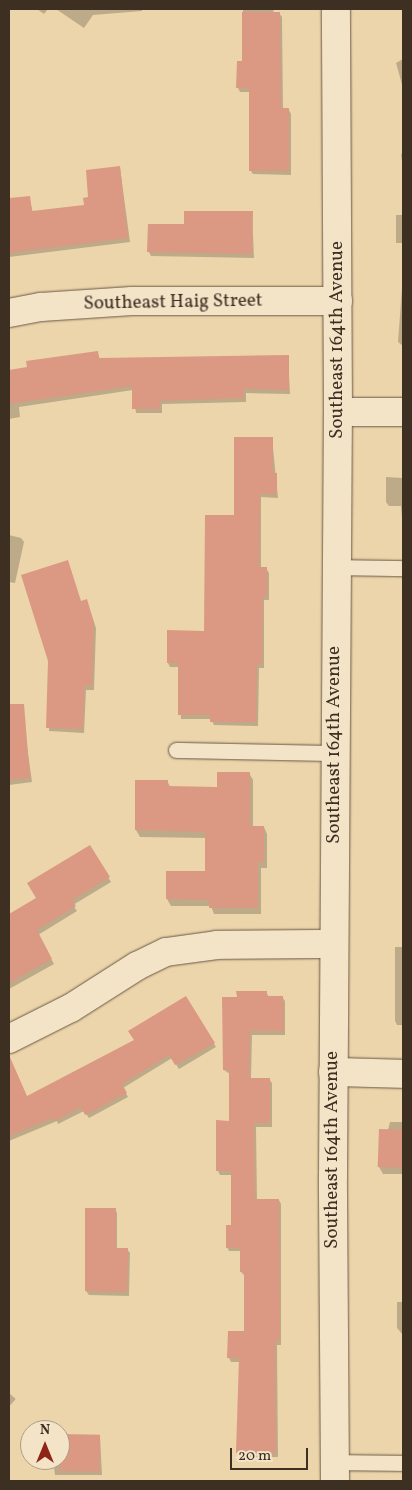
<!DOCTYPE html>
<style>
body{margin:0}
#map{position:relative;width:412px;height:1490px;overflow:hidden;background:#ecd5ab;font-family:Vollkorn,serif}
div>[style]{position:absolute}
.shadow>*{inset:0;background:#0003;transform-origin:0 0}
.building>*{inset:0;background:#db9883;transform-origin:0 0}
.roads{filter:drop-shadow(0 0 1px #6a5845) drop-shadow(0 0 1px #6a5845)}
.lane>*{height:15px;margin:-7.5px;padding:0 7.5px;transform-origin:7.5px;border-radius:7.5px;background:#f3e4c8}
.street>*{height:28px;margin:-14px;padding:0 14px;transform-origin:14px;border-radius:14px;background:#f3e4c8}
span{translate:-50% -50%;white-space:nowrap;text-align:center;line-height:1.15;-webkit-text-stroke:4.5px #f3e4c8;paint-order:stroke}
.street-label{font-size:19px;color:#3e2f23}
.frame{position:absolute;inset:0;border:10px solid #3e2f23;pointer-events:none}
.north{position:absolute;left:20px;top:1420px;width:50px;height:50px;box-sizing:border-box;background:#f3e4c8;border:1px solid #ab9c86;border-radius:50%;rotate:0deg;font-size:14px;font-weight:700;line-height:20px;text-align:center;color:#3e2f23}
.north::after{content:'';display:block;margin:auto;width:18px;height:22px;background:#8f2418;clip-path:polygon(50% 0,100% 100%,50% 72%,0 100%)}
.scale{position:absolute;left:230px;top:1448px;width:78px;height:22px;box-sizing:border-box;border:2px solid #3e2f23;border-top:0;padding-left:6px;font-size:15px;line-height:18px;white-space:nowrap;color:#3e2f23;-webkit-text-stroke:4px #f3e4c8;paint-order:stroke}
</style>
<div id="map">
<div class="shadow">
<div style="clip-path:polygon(37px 9px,48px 9px,44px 14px)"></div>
<div style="clip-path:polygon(56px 9px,142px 9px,142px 11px,93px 15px,84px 28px)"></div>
<div style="clip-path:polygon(243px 9px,273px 9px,274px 13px,279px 13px,282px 17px,283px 110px,289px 110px,291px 114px,291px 175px,253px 174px,250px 170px,250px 92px,240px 92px,238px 88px,238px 62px,243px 62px)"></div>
<div style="clip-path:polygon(403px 59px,403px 88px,396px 63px)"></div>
<div style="clip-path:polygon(401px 154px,403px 154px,403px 168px)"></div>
<div style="clip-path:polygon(120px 168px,130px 242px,9px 257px,9px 199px,29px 197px,33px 213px,85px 206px)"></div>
<div style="clip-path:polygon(252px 212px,254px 258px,151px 256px,149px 252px,185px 226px)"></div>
<div style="left:396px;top:215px;width:7px;height:28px"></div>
<div style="clip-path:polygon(402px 288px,403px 288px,403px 346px,398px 342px)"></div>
<div style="clip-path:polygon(97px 352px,100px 359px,288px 356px,290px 394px,246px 393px,246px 402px,162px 404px,162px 413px,136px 413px,133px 390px,19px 407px,20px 417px,9px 419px,9px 372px)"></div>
<div style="clip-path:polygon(272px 438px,278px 498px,261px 497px,261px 568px,266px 568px,269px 573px,269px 600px,264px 600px,264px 668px,259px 668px,258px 726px,214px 725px,211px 719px,181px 719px,179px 667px,170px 667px,168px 663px,206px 632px,235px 516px)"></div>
<div style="clip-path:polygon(386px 477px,403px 478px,403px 529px,401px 506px,389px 506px,386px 502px)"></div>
<div style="clip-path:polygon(9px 535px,21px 538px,24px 542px,15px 583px,9px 582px)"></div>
<div style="clip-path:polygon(81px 602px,88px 604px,96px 628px,94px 690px,86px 690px,84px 733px,49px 731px,50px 661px)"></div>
<div style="clip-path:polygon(26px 739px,32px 782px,9px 785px,9px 740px)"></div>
<div style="clip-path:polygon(249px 773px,253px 780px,253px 827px,264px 827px,267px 834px,267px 868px,261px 868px,261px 914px,214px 914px,211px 906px,171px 906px,167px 899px,167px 872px,206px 872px,207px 838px,140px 837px,136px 830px,137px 781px,167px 781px,171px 788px,218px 788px)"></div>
<div style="clip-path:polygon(90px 847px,111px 882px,73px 905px,77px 911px,38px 935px,54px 964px,9px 989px,9px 915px,38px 899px)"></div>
<div style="clip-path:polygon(395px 947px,403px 947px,403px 1025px,397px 1025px,395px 1021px)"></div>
<div style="clip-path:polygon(266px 992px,269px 997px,282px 997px,285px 1001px,285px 1035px,252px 1035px,251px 1079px,269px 1079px,272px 1083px,272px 1127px,256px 1127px,257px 1200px,279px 1200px,281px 1204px,281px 1345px,277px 1345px,278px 1457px,240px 1457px,240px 1362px,231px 1362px,229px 1358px,229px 1332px,245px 1333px,245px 1276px,241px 1272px,241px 1251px,229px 1251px,227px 1247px,232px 1226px,232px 1175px,220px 1175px,218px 1171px,230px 1122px,230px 1074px,224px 1070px,238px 998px)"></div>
<div style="clip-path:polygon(186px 997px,216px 1047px,179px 1069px,172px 1058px,123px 1088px,128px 1097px,89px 1118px,84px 1111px,58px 1124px,57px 1121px,9px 1141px,9px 1093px,22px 1088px,27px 1098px,136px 1041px)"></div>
<div style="clip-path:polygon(390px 1122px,403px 1122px,403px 1174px,383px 1174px,379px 1167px)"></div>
<div style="clip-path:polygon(87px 1209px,115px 1209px,117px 1213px,117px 1249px,127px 1249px,130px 1253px,129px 1296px,89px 1295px,86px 1291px)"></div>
<div style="clip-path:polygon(397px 1302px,403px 1302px,403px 1335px,397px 1328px)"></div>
<div style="left:9px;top:1393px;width:9px;height:45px;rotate:41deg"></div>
<div style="clip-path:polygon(60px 1435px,100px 1436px,102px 1475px,55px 1475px,53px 1460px,60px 1460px)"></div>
</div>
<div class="building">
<div style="clip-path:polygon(242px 12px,280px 12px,281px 108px,289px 108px,289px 171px,249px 171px,249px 88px,236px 88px,237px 61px,242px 61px)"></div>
<div style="clip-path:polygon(120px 166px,128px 238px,9px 253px,9px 198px,30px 196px,32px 211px,84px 205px,83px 198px,88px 197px,86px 170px)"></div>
<div style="clip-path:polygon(184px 211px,253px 211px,252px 254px,147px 252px,148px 224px,184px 224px)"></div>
<div style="clip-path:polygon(98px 351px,99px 358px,289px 355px,289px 390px,244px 389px,244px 398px,160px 401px,160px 409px,132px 409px,132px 386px,9px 404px,9px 370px,27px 367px,26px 361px)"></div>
<div style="clip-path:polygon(234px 437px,273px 437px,273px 473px,277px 473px,277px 494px,260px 494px,259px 567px,267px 567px,267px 596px,263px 596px,262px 664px,257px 664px,256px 722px,210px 722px,210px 715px,178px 715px,178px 663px,167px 663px,167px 630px,204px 631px,205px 515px,234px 515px)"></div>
<div style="clip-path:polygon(68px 560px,81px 601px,87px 599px,94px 623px,92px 686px,84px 686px,83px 729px,46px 728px,48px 661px,21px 575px)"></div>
<div style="clip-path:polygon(9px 704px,24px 704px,30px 778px,9px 780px)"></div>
<div style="clip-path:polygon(217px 772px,250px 772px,250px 826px,264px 826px,264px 862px,258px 862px,258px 908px,209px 908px,209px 900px,166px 899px,166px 871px,205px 871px,205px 832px,135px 830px,135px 780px,168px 780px,168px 786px,217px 787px)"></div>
<div style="clip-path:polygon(90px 845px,110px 877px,72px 900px,76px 906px,37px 930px,52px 959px,9px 983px,9px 914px,36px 898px,27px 883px)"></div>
<div style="clip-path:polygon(236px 991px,267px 991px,267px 996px,283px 996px,284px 1031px,250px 1031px,249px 1078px,270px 1078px,270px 1123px,254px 1123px,255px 1199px,279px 1199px,280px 1341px,275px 1341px,276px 1453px,236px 1453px,239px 1358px,227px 1358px,228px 1331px,244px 1331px,244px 1272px,240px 1272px,240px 1248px,226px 1248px,226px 1225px,231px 1225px,231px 1171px,216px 1171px,216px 1120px,229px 1121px,229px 1070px,223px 1070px,222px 997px,237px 997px)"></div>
<div style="clip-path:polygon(186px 996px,215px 1043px,175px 1065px,169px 1055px,122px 1084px,127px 1093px,85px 1115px,81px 1107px,55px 1121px,53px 1118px,9px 1136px,9px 1055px,27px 1096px,134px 1040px,128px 1031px)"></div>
<div style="left:379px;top:1129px;width:24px;height:38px;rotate:2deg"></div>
<div style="clip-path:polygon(85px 1208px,116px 1208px,116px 1248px,128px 1248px,127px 1292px,85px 1291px)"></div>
<div style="left:60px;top:1434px;width:40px;height:37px;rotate:1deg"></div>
</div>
<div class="roads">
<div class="lane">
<div style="left:337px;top:567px;width:66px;rotate:0.9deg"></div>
<div style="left:176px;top:750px;width:159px;rotate:1.1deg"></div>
<div style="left:334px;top:1462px;width:69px;rotate:0.8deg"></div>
</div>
<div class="street">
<div style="left:9px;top:313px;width:33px;rotate:-11deg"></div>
<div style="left:41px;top:307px;width:91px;rotate:-3.8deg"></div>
<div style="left:132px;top:301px;width:206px"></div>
<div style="left:338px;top:412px;width:65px"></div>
<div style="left:9px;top:1039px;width:69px;rotate:-26.6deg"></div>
<div style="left:71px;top:1008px;width:78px;rotate:-32.5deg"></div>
<div style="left:137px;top:966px;width:32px;rotate:-26deg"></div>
<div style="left:166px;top:952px;width:51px;rotate:-7.8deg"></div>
<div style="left:217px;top:945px;width:117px;rotate:-0.5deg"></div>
<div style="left:333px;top:1072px;width:70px;rotate:1.6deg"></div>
<div style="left:335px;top:1481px;width:304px;rotate:-90.4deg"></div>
<div style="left:333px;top:1177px;width:765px;rotate:-89.63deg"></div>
<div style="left:338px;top:412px;width:403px;rotate:-90.3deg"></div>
</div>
</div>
<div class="street-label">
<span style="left:173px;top:303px;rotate:-1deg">Southeast Haig Street</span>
<span style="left:338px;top:340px;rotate:-90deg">Southeast 164th Avenue</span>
<span style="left:335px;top:745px;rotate:-90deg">Southeast 164th Avenue</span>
<span style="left:333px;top:1150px;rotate:-90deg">Southeast 164th Avenue</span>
</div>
<div class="frame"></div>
<div class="north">N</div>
<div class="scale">20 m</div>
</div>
